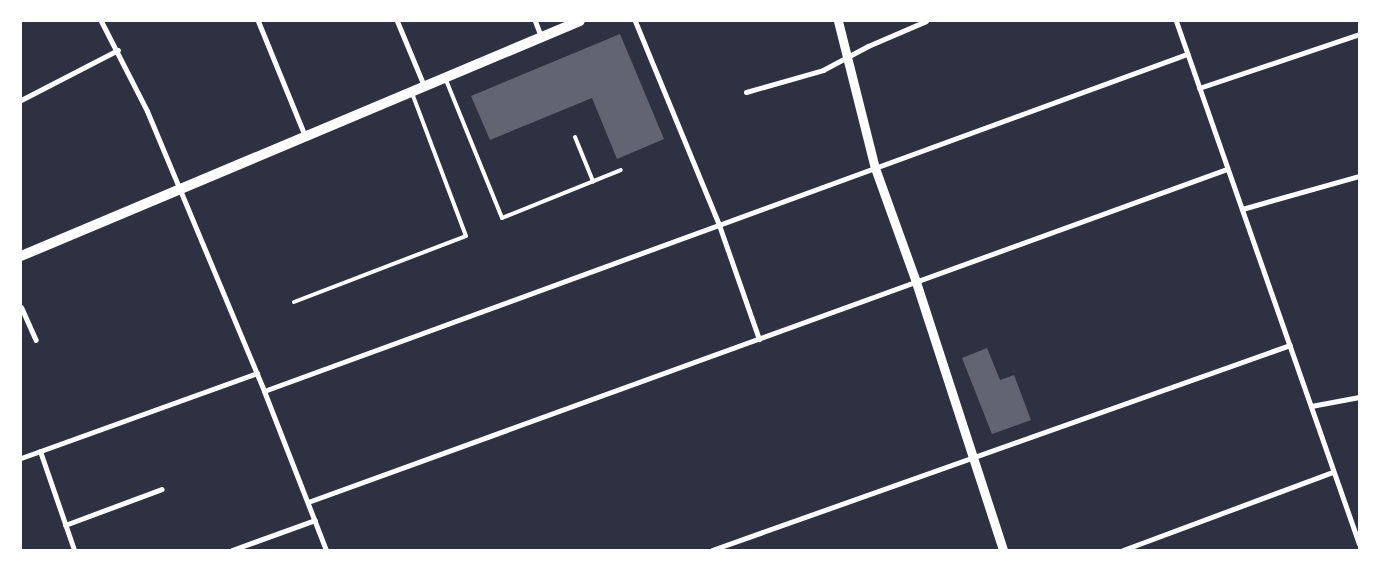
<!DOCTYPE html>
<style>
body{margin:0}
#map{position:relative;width:1380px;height:571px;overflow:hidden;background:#2d3142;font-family:Mulish,sans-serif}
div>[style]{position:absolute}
.building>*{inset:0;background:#626471}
.service>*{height:4px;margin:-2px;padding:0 2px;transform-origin:2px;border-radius:2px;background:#fff}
.minor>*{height:5px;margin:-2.5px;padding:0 2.5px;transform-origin:2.5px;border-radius:2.5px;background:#fff}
.tertiary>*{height:9px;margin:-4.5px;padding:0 4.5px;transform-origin:4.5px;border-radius:4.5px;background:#fff}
.secondary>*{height:10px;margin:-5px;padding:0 5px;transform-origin:5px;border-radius:5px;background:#fff}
span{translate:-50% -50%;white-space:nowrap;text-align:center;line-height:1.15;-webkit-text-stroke:4px #fff;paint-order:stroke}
.frame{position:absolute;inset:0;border:22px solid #fff;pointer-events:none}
</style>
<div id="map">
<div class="building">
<div style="clip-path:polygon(620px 34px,664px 139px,617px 159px,592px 98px,490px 140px,471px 96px)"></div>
<div style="clip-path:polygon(987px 348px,1000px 380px,1014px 375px,1031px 420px,992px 434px,962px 358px)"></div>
</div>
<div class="service">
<div style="left:446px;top:80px;width:149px;rotate:67.9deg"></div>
<div style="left:502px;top:218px;width:128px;rotate:-22deg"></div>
<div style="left:575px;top:137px;width:48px;rotate:67.8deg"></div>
<div style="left:294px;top:302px;width:184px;rotate:-21deg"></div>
<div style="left:466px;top:236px;width:153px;rotate:-110.7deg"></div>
</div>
<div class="minor">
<div style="left:101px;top:21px;width:101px;rotate:62.9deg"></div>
<div style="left:147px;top:111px;width:303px;rotate:67.3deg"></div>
<div style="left:264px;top:391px;width:171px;rotate:68.7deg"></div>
<div style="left:258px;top:21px;width:124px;rotate:67.8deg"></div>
<div style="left:397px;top:21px;width:70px;rotate:67.4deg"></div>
<div style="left:535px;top:21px;width:17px;rotate:69deg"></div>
<div style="left:635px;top:21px;width:221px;rotate:67.6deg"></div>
<div style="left:719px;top:225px;width:121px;rotate:70.7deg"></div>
<div style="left:1176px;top:21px;width:554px;rotate:70.71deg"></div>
<div style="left:1199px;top:88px;width:169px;rotate:-18.6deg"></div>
<div style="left:746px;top:92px;width:80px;rotate:-15.9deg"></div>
<div style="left:823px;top:70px;width:51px;rotate:-28.1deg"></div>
<div style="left:868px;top:46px;width:63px;rotate:-23.3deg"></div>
<div style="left:21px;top:100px;width:109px;rotate:-27.3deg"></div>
<div style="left:1242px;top:209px;width:122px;rotate:-15.8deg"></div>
<div style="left:21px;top:307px;width:36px;rotate:66deg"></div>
<div style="left:264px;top:391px;width:983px;rotate:-20.06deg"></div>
<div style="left:1311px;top:406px;width:49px;rotate:-10.6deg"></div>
<div style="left:40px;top:451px;width:105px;rotate:71deg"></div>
<div style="left:21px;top:458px;width:251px;rotate:-19.8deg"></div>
<div style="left:308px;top:502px;width:977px;rotate:-19.92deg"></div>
<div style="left:65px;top:525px;width:103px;rotate:-20.4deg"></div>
<div style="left:232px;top:550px;width:88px;rotate:-19.9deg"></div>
<div style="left:712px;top:550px;width:613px;rotate:-19.53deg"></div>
<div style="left:1123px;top:550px;width:224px;rotate:-20.4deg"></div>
</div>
<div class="tertiary">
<div style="left:838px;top:21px;width:152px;rotate:75.9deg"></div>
<div style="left:875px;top:168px;width:121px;rotate:70.2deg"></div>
<div style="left:916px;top:282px;width:282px;rotate:72deg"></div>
</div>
<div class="secondary">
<div style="left:21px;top:256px;width:606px;rotate:-22.8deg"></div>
</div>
<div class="frame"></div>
</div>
